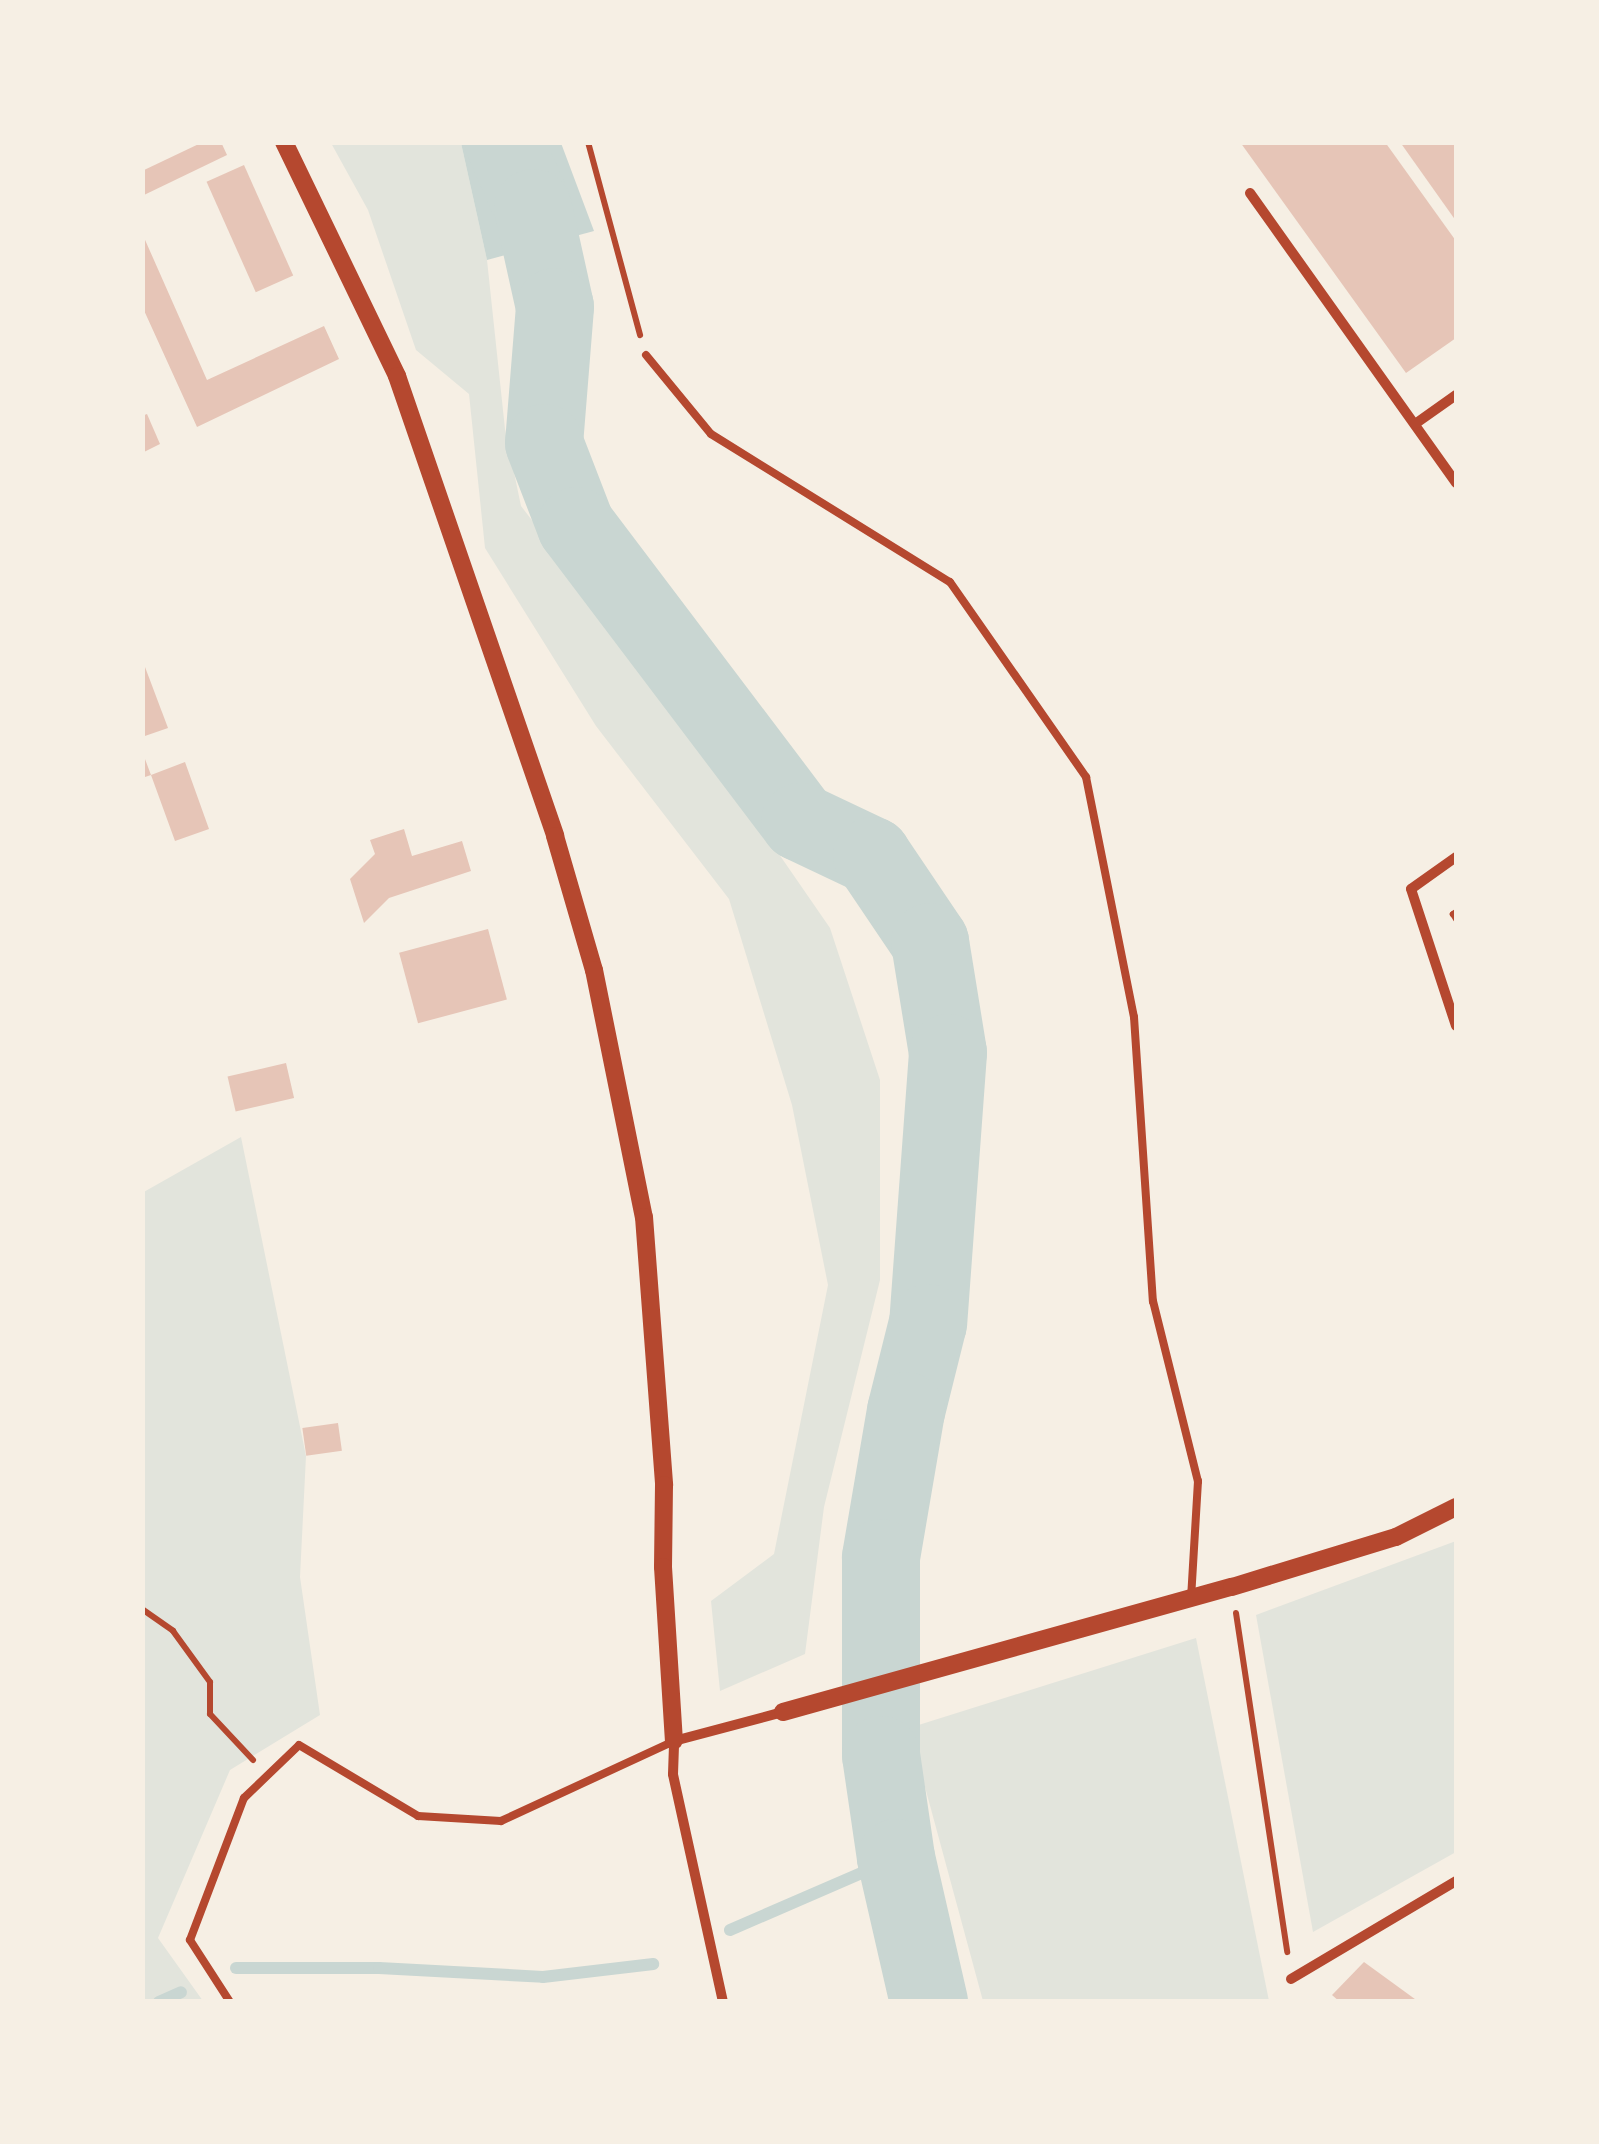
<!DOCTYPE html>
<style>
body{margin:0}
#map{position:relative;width:1599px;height:2144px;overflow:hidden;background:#f6efe4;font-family:"Asap Condensed",sans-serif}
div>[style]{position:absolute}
.green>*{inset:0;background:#e2e4dc}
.water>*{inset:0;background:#c9d6d2}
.stream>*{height:12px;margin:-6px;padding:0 6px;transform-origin:6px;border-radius:6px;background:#c9d6d2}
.river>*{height:78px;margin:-39px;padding:0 39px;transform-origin:39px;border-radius:39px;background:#c9d6d2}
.building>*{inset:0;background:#e6c5b7;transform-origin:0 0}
.path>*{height:6px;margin:-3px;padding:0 3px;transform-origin:3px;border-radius:3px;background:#b5482f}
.service>*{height:8px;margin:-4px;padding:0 4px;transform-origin:4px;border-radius:4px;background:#b5482f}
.minor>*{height:10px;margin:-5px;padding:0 5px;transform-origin:5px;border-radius:5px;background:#b5482f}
.tertiary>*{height:18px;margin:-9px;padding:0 9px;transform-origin:9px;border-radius:9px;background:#b5482f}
span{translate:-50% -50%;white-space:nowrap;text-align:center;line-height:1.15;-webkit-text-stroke:9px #f6efe4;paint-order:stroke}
.frame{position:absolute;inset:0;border:145px solid #f6efe4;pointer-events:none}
</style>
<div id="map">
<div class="green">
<div style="clip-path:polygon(331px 143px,461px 143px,487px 260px,505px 429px,521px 506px,698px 737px,830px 928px,880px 1080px,880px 1280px,824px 1507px,805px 1654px,720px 1691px,711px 1601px,774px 1554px,828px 1285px,792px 1105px,729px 899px,596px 726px,485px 548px,469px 394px,416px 350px,368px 210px)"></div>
<div style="clip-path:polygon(241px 1137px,306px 1456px,300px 1577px,320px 1715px,230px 1770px,158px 1938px,203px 2001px,143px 2001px,142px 1193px)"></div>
<div style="clip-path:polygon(1456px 1541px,1456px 1852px,1313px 1932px,1256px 1615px)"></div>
<div style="clip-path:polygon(1196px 1638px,1269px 2001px,983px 2001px,909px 1728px)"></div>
</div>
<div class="water">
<div style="clip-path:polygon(461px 143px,561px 143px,594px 231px,487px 260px)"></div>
</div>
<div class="stream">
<div style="left:730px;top:1930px;width:181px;rotate:-23.4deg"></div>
<div style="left:236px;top:1968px;width:143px"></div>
<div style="left:379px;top:1968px;width:164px;rotate:3.1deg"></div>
<div style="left:543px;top:1977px;width:111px;rotate:-6.7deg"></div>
<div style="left:159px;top:2002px;width:24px;rotate:-24deg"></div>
</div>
<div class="river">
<div style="left:504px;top:142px;width:72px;rotate:66.3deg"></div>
<div style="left:533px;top:208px;width:101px;rotate:77.5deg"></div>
<div style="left:555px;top:307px;width:136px;rotate:94.6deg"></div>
<div style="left:544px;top:443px;width:89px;rotate:68.9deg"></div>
<div style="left:576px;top:526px;width:371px;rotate:52.9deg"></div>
<div style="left:800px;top:822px;width:80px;rotate:25.3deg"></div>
<div style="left:872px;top:856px;width:104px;rotate:56deg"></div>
<div style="left:930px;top:942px;width:112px;rotate:80.8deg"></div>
<div style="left:948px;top:1053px;width:271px;rotate:94.2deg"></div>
<div style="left:928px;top:1323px;width:91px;rotate:104deg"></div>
<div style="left:906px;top:1411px;width:149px;rotate:99.7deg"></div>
<div style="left:881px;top:1558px;width:197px;rotate:90deg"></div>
<div style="left:881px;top:1755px;width:104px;rotate:81.7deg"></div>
<div style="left:896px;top:1858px;width:148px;rotate:77.1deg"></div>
</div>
<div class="building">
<div style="clip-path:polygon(203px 142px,221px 142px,227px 155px,144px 195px,142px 171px)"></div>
<div style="clip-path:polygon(1240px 142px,1385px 142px,1456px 241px,1456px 338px,1406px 373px)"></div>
<div style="clip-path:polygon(1400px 142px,1456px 142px,1456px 221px)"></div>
<div style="left:244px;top:165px;width:121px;height:41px;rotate:66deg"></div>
<div style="clip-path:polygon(142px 233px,207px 380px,324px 326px,339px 359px,197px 427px,142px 306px)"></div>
<div style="clip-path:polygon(147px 414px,160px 444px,142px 453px,142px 416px)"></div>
<div style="clip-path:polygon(142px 659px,168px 728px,142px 737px)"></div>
<div style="clip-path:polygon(142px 751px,151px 775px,185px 762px,209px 829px,175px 841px,151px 775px,142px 778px)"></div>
<div style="clip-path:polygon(404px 829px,412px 856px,462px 841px,471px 871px,389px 898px,364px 923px,350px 879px,375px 854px,370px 840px)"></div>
<div style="left:488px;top:929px;width:73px;height:92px;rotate:75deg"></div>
<div style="left:286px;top:1063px;width:36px;height:60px;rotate:77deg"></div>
<div style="left:338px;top:1423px;width:28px;height:36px;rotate:82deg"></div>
<div style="clip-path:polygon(1364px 1962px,1419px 2002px,1340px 2002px,1332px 1995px)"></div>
</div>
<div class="path">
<div style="left:588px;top:142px;width:200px;rotate:74.9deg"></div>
<div style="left:1456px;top:912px;width:4px;rotate:146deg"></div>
<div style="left:1453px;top:914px;width:6px;rotate:59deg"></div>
<div style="left:142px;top:1609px;width:38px;rotate:35deg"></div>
<div style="left:173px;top:1631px;width:63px;rotate:54deg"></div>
<div style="left:210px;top:1682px;width:32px;rotate:90deg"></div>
<div style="left:210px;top:1714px;width:63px;rotate:46.9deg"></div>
<div style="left:1236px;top:1613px;width:343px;rotate:81.4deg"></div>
</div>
<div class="service">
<div style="left:646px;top:355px;width:102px;rotate:50.6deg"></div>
<div style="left:711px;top:434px;width:281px;rotate:31.8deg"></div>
<div style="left:950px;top:582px;width:238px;rotate:55.1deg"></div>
<div style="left:1086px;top:777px;width:245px;rotate:78.7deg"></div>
<div style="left:1134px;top:1017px;width:285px;rotate:86.2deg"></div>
<div style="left:1153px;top:1301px;width:186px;rotate:76deg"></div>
<div style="left:1198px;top:1481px;width:117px;rotate:93.4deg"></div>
<div style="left:230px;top:2002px;width:74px;rotate:-122.8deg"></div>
<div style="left:190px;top:1940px;width:152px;rotate:-69.2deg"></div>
<div style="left:244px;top:1798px;width:76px;rotate:-43.9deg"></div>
<div style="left:299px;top:1745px;width:139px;rotate:30.8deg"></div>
<div style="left:418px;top:1816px;width:83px;rotate:3.4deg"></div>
<div style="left:501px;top:1821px;width:191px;rotate:-24.8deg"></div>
</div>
<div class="minor">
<div style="left:1250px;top:193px;width:356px;rotate:54.6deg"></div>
<div style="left:1415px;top:424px;width:50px;rotate:-35.3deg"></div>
<div style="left:1456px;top:857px;width:55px;rotate:144.6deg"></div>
<div style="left:1411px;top:889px;width:144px;rotate:71.8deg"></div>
<div style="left:1291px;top:1979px;width:192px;rotate:-30.7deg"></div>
<div style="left:723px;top:2002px;width:233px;rotate:-102.4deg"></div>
<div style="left:673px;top:1774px;width:33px;rotate:-88deg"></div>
<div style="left:674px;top:1741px;width:113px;rotate:-14.9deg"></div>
</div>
<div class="tertiary">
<div style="left:284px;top:142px;width:260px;rotate:64.2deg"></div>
<div style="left:397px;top:376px;width:486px;rotate:71deg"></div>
<div style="left:555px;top:836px;width:140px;rotate:73.8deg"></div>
<div style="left:594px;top:970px;width:252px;rotate:78.6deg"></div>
<div style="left:644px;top:1217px;width:269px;rotate:85.7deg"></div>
<div style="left:664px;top:1485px;width:82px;rotate:90.7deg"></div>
<div style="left:663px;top:1567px;width:174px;rotate:86.4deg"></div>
<div style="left:783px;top:1712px;width:466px;rotate:-15.6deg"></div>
<div style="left:1232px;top:1587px;width:171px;rotate:-17deg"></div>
<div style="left:1396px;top:1537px;width:67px;rotate:-26.6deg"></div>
</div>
<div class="frame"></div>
</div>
